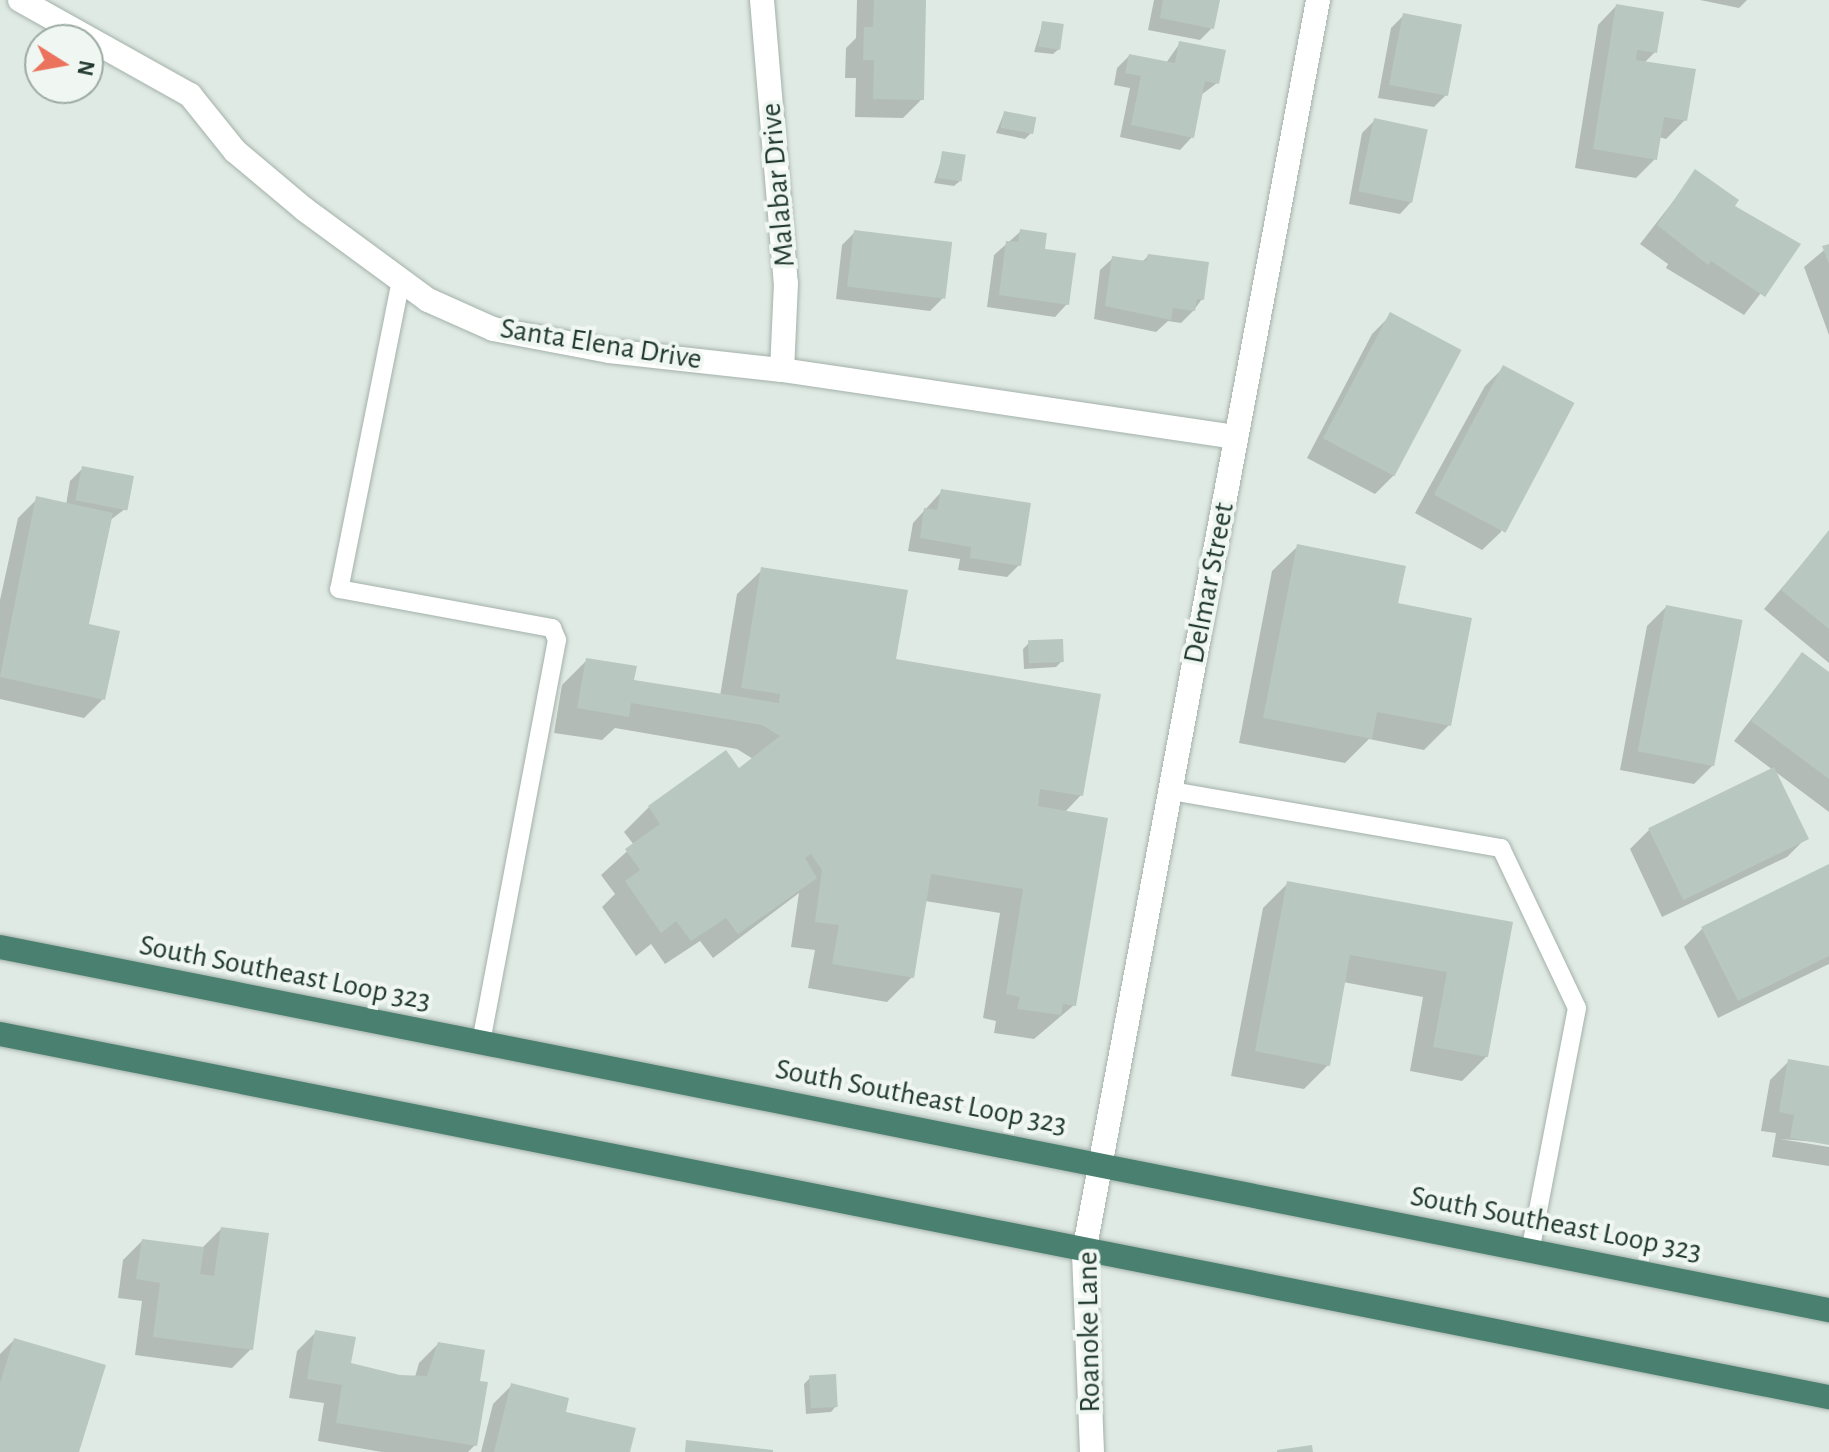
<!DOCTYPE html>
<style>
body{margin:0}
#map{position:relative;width:1829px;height:1452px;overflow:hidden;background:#e0eae4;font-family:"Alegreya Sans",sans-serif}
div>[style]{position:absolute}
.shadow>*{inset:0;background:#0003}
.building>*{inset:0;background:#b8c7c0;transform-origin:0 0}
.roads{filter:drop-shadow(0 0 2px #a3b1aa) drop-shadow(0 0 2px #a3b1aa)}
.service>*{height:18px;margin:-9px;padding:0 9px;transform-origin:9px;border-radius:9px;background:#fff}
.minor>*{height:24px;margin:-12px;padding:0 12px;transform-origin:12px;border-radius:12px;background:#fff}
.trunk>*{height:24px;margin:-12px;padding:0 12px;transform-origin:12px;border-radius:12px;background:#4a806f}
span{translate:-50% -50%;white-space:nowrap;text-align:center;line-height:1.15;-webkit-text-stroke:8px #f0f7f2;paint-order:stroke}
.street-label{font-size:30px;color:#213930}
.north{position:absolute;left:24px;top:24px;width:80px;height:80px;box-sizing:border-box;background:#f0f7f2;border:2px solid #9daba4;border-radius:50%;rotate:101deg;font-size:22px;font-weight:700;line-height:32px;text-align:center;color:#213930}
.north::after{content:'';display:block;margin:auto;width:28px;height:36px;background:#eb725d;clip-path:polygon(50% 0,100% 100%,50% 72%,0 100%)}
</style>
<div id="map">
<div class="shadow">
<div style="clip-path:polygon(857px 0,925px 0,922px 99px,903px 118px,855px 117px,856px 78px,845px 78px,846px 48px,856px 38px)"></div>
<div style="clip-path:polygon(1154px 0,1218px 0,1212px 28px,1200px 40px,1148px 30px)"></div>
<div style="clip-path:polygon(1700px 0,1747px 0,1739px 8px)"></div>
<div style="clip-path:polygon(1616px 6px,1655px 52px,1644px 63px,1685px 120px,1666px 139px,1659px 137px,1655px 159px,1636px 178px,1575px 168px,1598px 25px)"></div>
<div style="clip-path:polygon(1404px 15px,1446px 95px,1434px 107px,1378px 98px,1391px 28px)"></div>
<div style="clip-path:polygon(1043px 23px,1059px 49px,1053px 54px,1034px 52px)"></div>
<div style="clip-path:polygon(1180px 43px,1217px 83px,1201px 95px,1192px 137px,1180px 150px,1120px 137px,1130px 88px,1114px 85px,1117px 68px,1129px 56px,1166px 63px)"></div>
<div style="clip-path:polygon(1004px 113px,1031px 133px,1025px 139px,996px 133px)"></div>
<div style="clip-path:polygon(1374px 121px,1412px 201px,1400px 214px,1349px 204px,1362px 133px)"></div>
<div style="clip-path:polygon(943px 154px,960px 181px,954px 186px,934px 183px)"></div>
<div style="clip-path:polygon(1696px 172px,1732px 207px,1798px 245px,1744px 315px,1666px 268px,1668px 264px,1640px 244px)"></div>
<div style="clip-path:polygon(1021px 231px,1042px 251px,1067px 304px,1055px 317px,987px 307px,994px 255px)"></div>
<div style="clip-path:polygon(855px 232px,943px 298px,930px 311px,836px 299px,842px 245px)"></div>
<div style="clip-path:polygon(1829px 246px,1829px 335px,1804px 267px)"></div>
<div style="clip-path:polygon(1148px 256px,1202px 299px,1194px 310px,1181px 323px,1168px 321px,1156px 332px,1094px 319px,1100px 270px,1113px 258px,1142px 262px)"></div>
<div style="clip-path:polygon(1391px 315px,1394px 475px,1375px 494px,1307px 458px,1372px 334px)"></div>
<div style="clip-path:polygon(1504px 367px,1501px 532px,1482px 550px,1415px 513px,1485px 386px)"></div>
<div style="clip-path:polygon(83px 468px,125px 509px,109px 521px,87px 625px,103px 699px,84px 718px,0 699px,0 600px,18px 518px,37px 499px,66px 505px,70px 481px)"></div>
<div style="clip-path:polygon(942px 491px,1019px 565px,1007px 577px,958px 570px,960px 559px,908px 551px,913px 523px)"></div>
<div style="clip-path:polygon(1829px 532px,1829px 663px,1764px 609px)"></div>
<div style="clip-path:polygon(1297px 547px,1396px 605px,1449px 725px,1424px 750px,1369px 739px,1345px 763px,1239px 743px,1272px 571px)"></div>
<div style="clip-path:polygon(762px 570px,1081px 795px,1064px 813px,1074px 1005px,1034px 1039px,994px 1033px,996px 1021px,983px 1018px,1000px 913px,925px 901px,912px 977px,887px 1002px,808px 988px,815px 950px,791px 947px,799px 893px,713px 958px,700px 941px,665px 964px,651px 944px,636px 956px,602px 907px,615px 894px,601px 875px,634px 845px,624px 832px,649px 807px,738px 771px,753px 759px,737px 749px,615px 728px,602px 740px,554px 733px,562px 685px,587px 660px,632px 682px,720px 696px,737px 594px)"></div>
<div style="clip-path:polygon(1666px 607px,1713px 765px,1694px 784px,1620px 770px,1647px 626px)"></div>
<div style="clip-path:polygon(1029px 643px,1062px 661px,1056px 667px,1024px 669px,1023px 649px)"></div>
<div style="clip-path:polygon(1802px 655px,1829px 675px,1829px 812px,1773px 770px,1806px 838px,1787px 857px,1662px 917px,1630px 849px,1649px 830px,1773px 770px,1734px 741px)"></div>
<div style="clip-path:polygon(1829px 866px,1829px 964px,1718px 1018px,1684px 947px,1703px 928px)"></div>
<div style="clip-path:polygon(1288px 883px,1511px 924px,1487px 1056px,1462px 1081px,1410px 1071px,1423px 997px,1343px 982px,1328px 1065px,1304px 1089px,1231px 1076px,1263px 908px)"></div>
<div style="clip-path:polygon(1789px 1061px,1829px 1068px,1829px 1143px,1780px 1139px,1829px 1147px,1829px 1166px,1772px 1157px,1776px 1133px,1761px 1131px,1770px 1080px)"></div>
<div style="clip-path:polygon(221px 1229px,251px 1349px,232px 1368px,135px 1355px,142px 1301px,118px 1298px,123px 1260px,142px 1241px,201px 1249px)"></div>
<div style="clip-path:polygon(316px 1332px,349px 1365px,400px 1377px,415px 1377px,419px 1363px,438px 1344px,477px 1383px,475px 1445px,468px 1452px,382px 1452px,318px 1441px,324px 1403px,289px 1398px,297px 1351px)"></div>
<div style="clip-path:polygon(14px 1340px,77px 1452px,0 1452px,0 1354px)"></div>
<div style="clip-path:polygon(810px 1378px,836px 1406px,831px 1412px,806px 1414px,804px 1384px)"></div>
<div style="clip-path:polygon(512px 1385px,564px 1413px,628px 1452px,481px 1452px,493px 1404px)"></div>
</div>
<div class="building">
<div style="clip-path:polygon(874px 0,926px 0,924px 100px,873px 99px,874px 60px,863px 60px,864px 27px,873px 27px)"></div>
<div style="clip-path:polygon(1163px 0,1220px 0,1214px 29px,1160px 18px)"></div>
<div style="clip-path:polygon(1616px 4px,1664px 12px,1657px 53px,1637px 50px,1636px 60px,1696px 69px,1687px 121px,1664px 117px,1657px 160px,1593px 149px)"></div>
<div style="left:1403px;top:13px;width:60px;height:73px;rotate:11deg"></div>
<div style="left:1042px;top:21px;width:22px;height:26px;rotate:8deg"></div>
<div style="clip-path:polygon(1179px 41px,1226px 50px,1219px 84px,1205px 81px,1194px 138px,1131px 125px,1141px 76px,1125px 73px,1129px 54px,1175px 63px)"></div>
<div style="left:1004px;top:111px;width:33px;height:17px;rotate:11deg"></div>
<div style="left:1374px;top:118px;width:55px;height:75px;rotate:12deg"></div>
<div style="left:942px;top:151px;width:24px;height:27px;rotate:9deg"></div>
<div style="clip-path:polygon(1695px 169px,1739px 200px,1735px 206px,1801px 244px,1765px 297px,1711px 261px,1708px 265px,1657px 225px)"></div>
<div style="clip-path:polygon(1020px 229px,1047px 233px,1045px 249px,1076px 253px,1069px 305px,999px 295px,1006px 241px,1018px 242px)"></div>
<div style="left:854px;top:230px;width:99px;height:57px;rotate:7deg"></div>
<div style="clip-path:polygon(1829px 244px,1829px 264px,1822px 246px)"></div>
<div style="clip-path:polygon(1148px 254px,1209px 262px,1204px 300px,1197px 299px,1195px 311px,1173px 308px,1171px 320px,1105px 306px,1112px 256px,1146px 261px)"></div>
<div style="left:1390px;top:312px;width:81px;height:143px;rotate:28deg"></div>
<div style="left:1503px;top:365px;width:81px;height:147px;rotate:28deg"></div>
<div style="left:82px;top:466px;width:53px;height:35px;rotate:11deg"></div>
<div style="clip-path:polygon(941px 489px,1031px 503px,1021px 566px,970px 558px,971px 547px,920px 538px,924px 508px,937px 510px)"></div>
<div style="clip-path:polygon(36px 496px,113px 513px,89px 624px,120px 631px,105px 700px,0 677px)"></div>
<div style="clip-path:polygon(1829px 530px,1829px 629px,1781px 590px)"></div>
<div style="clip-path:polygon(1297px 544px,1406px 566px,1398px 603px,1472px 618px,1451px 726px,1377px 712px,1372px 739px,1263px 718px)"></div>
<div style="clip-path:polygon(761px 567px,908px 590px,896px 659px,1101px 694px,1083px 796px,1040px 789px,1038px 806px,1108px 818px,1076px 1006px,1063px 1004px,1061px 1015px,1017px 1009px,1020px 997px,1006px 994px,1023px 889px,931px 874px,914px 978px,832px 964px,839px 925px,815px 922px,822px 870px,811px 854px,805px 858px,817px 878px,738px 934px,726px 918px,691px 941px,676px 921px,661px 933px,625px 881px,640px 870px,625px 849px,660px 824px,648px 806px,726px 750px,739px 768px,780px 736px,762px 725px,631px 703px,629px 717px,577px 708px,586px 658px,637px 666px,634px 680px,779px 703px,780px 694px,741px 688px)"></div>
<div style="left:1666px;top:605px;width:78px;height:149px;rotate:11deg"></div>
<div style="left:1063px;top:639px;width:23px;height:35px;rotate:88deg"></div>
<div style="clip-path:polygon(1802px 652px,1829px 672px,1829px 779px,1751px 721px)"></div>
<div style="left:1774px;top:767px;width:80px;height:140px;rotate:64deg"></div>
<div style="clip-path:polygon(1829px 864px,1829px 956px,1738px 1001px,1701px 927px)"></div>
<div style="clip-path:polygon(1287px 881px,1513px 922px,1488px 1057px,1433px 1047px,1447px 972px,1350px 955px,1330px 1066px,1255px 1051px)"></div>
<div style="clip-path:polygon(1788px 1059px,1829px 1066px,1829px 1145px,1790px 1138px,1794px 1115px,1779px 1112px)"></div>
<div style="clip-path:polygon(221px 1227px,269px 1233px,253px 1350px,153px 1337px,160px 1283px,136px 1279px,142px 1239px,204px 1247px,200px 1274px,214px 1276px)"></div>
<div style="clip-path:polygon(315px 1330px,356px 1337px,351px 1363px,400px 1375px,427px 1376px,438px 1342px,485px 1350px,480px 1381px,488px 1382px,477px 1446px,336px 1423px,342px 1385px,307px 1379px)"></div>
<div style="clip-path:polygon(14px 1338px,106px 1365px,79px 1452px,0 1452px,0 1383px)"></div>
<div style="left:836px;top:1374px;width:33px;height:27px;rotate:87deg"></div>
<div style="clip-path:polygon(511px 1383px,569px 1398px,566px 1412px,636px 1428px,630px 1452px,494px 1452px)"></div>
<div style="clip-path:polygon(686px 1440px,773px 1450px,773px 1452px,685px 1452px)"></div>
<div style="clip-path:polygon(1312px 1445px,1313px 1452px,1277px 1452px,1277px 1450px)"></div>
</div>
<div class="roads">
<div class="service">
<div style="left:401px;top:280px;width:315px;rotate:101.3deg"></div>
<div style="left:339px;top:589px;width:217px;rotate:10.4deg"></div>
<div style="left:552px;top:628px;width:13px;rotate:67deg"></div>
<div style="left:557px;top:640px;width:411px;rotate:100.7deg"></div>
<div style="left:1171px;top:791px;width:335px;rotate:9.8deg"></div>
<div style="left:1501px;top:848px;width:177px;rotate:64.6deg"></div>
<div style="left:1577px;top:1008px;width:248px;rotate:100.9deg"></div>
</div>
<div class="minor">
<div style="left:20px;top:0;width:195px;rotate:29.2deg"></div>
<div style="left:190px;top:95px;width:72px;rotate:51.2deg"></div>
<div style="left:235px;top:151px;width:90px;rotate:40deg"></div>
<div style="left:304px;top:209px;width:154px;rotate:36.3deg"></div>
<div style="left:428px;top:300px;width:71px;rotate:24deg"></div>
<div style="left:493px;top:329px;width:118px;rotate:10.7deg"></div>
<div style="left:609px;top:351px;width:174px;rotate:6.3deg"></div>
<div style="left:782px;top:370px;width:459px;rotate:8.4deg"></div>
<div style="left:762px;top:0;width:284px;rotate:85.2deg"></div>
<div style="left:786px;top:283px;width:87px;rotate:92.6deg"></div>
<div style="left:1092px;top:1452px;width:200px;rotate:-92.3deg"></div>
<div style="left:1084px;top:1252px;width:1274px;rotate:-79.41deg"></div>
</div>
<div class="trunk">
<div style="left:0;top:947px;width:1865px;rotate:11.23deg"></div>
<div style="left:0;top:1034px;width:1865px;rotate:11.23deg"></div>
</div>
</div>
<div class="street-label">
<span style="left:778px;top:185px;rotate:-95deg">Malabar Drive</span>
<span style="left:601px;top:344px;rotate:9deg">Santa Elena Drive</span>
<span style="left:1209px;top:583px;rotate:-79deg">Delmar Street</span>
<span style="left:285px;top:973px;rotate:11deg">South Southeast Loop 323</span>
<span style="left:921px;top:1097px;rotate:11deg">South Southeast Loop 323</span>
<span style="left:1556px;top:1224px;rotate:11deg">South Southeast Loop 323</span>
<span style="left:1089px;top:1332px;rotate:-91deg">Roanoke Lane</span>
</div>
<div class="north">N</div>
</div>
